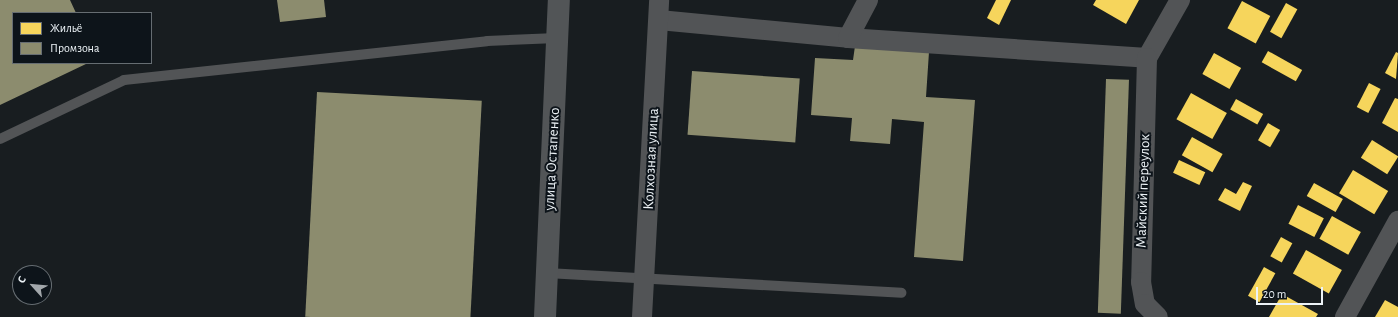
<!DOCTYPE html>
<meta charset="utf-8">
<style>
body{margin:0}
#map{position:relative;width:1398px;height:317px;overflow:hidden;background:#181d20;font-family:"Alegreya Sans",sans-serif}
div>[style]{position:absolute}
.homes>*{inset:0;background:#f6d55c;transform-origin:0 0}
.industry>*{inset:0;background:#8c8c6e;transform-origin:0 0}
.service>*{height:10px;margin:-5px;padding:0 5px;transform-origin:5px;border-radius:5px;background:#525456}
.minor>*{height:20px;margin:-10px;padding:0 10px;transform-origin:10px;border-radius:10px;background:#525456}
.primary>*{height:22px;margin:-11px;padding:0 11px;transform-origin:11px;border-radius:11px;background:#525557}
span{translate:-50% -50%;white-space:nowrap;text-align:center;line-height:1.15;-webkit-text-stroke:4px #0d141a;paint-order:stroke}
.street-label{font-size:15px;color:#ecf2f6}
.legend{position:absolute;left:12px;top:12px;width:140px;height:52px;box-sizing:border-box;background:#0d141a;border:1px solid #666d72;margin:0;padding:5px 7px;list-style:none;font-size:12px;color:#ecf2f6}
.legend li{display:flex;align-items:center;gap:8px;height:20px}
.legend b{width:20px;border:1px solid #666d72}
.north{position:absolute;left:12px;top:265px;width:40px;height:40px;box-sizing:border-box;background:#0d141a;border:1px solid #666d72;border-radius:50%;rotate:297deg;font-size:11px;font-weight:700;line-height:16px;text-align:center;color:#ecf2f6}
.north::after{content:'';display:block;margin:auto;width:14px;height:18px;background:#a2a7ab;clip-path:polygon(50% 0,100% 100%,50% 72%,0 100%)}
.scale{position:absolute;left:1256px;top:287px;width:67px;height:18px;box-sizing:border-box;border:2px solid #ecf2f6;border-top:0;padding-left:5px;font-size:12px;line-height:14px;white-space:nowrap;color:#ecf2f6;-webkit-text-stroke:3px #0d141a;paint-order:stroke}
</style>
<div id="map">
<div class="homes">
<div style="clip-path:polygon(996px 0,1011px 0,999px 25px,987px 18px)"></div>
<div style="clip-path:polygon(1096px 0,1139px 0,1126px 24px,1093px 5px)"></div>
<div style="left:1242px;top:1px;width:32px;height:31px;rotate:28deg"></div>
<div style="left:1286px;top:3px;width:13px;height:33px;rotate:29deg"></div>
<div style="left:1268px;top:51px;width:39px;height:13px;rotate:29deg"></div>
<div style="clip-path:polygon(1396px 52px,1398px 53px,1396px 79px,1385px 73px)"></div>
<div style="left:1214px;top:53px;width:31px;height:24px;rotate:29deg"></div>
<div style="left:1369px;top:83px;width:13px;height:27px;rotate:27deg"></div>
<div style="left:1191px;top:93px;width:41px;height:30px;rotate:29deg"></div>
<div style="clip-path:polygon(1395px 98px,1398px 99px,1398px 132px,1382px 123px)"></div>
<div style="left:1236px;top:99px;width:31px;height:12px;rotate:29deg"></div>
<div style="left:1268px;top:123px;width:14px;height:20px;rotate:30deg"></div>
<div style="left:1192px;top:137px;width:35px;height:21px;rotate:29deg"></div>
<div style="left:1372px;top:140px;width:31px;height:21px;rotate:32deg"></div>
<div style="left:1179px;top:160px;width:29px;height:14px;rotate:25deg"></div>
<div style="left:1353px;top:170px;width:41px;height:27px;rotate:31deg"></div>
<div style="clip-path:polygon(1243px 182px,1252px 186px,1240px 211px,1218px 200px,1225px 188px,1236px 194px)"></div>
<div style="left:1314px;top:183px;width:33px;height:15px;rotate:29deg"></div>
<div style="left:1298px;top:205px;width:29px;height:21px;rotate:27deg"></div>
<div style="left:1332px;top:216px;width:33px;height:26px;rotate:29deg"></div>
<div style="left:1281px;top:237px;width:13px;height:22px;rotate:29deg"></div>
<div style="left:1306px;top:250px;width:41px;height:27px;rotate:29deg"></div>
<div style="left:1264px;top:267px;width:13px;height:33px;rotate:29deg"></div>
<div style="clip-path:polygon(1282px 294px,1318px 314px,1316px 317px,1269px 317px)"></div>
<div style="clip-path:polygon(1385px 300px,1398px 307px,1398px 317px,1375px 317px)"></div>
</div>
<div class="industry">
<div style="clip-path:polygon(0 0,70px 0,76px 13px,13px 13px,13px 63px,88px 63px,0 105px)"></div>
<div style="clip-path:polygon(277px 0,324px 0,326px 17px,280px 22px)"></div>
<div style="clip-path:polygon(855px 46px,929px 52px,926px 97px,975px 100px,963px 261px,914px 257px,924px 122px,892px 119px,890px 144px,850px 141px,852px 118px,811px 115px,815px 58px,853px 60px)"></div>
<div style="left:692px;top:71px;width:108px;height:64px;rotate:4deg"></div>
<div style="left:1106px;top:79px;width:23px;height:234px;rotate:2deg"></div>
<div style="left:317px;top:92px;width:165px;height:225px;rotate:3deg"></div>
</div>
<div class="service">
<div style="left:0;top:139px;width:137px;rotate:-25.4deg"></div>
<div style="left:124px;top:80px;width:365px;rotate:-6.1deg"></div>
<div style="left:487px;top:41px;width:70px;rotate:-2.5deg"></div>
<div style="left:547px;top:273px;width:355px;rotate:3.2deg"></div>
</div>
<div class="minor">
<div style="left:659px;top:20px;width:190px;rotate:5.4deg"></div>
<div style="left:848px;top:38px;width:300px;rotate:3.8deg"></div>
<div style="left:1147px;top:58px;width:67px;rotate:-60.4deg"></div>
<div style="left:848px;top:38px;width:43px;rotate:-62.2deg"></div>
<div style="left:1147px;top:58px;width:224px;rotate:91.5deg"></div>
<div style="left:1141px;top:282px;width:22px;rotate:80deg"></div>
<div style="left:1145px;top:304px;width:18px;rotate:45deg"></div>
<div style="left:642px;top:317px;width:317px;rotate:-86.9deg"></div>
<div style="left:1345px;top:317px;width:110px;rotate:-61.1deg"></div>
</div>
<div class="primary">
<div style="left:545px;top:317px;width:317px;rotate:-87.5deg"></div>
</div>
<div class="street-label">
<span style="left:552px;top:159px;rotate:-87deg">улица Остапенко</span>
<span style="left:651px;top:159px;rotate:-87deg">Колхозная улица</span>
<span style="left:1143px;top:191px;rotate:-88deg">Майский переулок</span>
</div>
<ul class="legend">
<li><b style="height:11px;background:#f6d55c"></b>Жильё</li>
<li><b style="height:11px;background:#8c8c6e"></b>Промзона</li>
</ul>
<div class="north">С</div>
<div class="scale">20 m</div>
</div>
